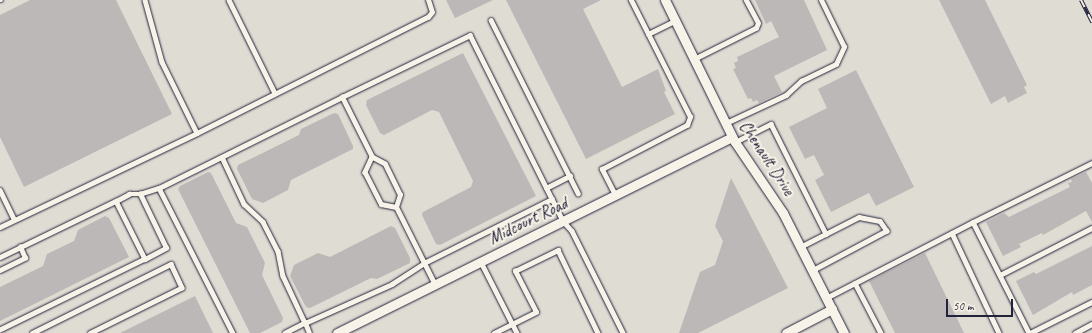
<!DOCTYPE html>
<style>
body{margin:0}
#map{position:relative;width:1092px;height:333px;overflow:hidden;background:#eeebe1;font-family:Caveat,sans-serif}
div>[style]{position:absolute}
.built>*{inset:0;background:#dfdcd4;transform-origin:0 0}
.building>*{inset:0;background:#bbb8b7}
.roads{filter:drop-shadow(0 0 1px #22223b) drop-shadow(0 0 1px #22223b)}
.service>*{height:4.5px;margin:-2.25px;padding:0 2.25px;transform-origin:2.25px;border-radius:2.25px;background:#f7f3e8}
.minor>*{height:9px;margin:-4.5px;padding:0 4.5px;transform-origin:4.5px;border-radius:4.5px;background:#f7f3e8}
.rail>*{height:4px;margin-top:-2px;transform-origin:0;background:repeating-linear-gradient(90deg,#f7f3e8 0 8px,#22223b 0 16px);box-sizing:border-box;border-block:1px solid #22223b}
span{translate:-50% -50%;white-space:nowrap;text-align:center;line-height:1.15;-webkit-text-stroke:4px #f7f3e8;paint-order:stroke}
.street-label{font-size:17px;color:#22223b}
.scale{position:absolute;left:946px;top:299px;width:67px;height:18px;box-sizing:border-box;border:2px solid #22223b;border-top:0;padding-left:5px;font-size:12px;line-height:14px;white-space:nowrap;color:#22223b;-webkit-text-stroke:3px #f7f3e8;paint-order:stroke}
</style>
<div id="map">
<div class="built">
<div style="left:0;top:0;width:1092px;height:333px"></div>
</div>
<div class="building">
<div style="clip-path:polygon(30px 0,116px 0,172px 114px,24px 187px,0 137px,0 15px)"></div>
<div style="clip-path:polygon(446px 0,493px 0,455px 18px)"></div>
<div style="clip-path:polygon(506px 0,601px 0,583px 9px,622px 87px,658px 69px,666px 91px,664px 92px,675px 114px,586px 159px)"></div>
<div style="clip-path:polygon(755px 0,804px 0,827px 50px,774px 76px,782px 92px,759px 103px,757px 100px,753px 102px,751px 98px,748px 99px,733px 69px,736px 68px,734px 63px,738px 61px,737px 57px,779px 37px,771px 21px,766px 24px)"></div>
<div style="clip-path:polygon(939px 0,985px 0,1027px 85px,1024px 87px,1027px 93px,1008px 103px,1005px 96px,991px 104px)"></div>
<div style="clip-path:polygon(463px 53px,536px 196px,440px 245px,436px 244px,422px 215px,423px 212px,471px 187px,473px 181px,439px 112px,432px 110px,384px 135px,380px 133px,366px 105px,367px 100px)"></div>
<div style="clip-path:polygon(856px 70px,914px 187px,876px 206px,869px 193px,831px 212px,815px 180px,824px 175px,814px 155px,805px 159px,789px 127px,827px 108px,818px 89px)"></div>
<div style="clip-path:polygon(334px 113px,338px 114px,353px 146px,353px 149px,291px 180px,288px 190px,263px 203px,252px 199px,237px 169px,238px 165px,299px 135px,301px 129px)"></div>
<div style="clip-path:polygon(208px 172px,211px 173px,236px 223px,247px 227px,265px 263px,262px 275px,283px 318px,282px 322px,260px 333px,250px 333px,178px 189px,180px 186px)"></div>
<div style="clip-path:polygon(1086px 172px,1092px 183px,1092px 222px,1086px 211px,1043px 235px,1042px 233px,1019px 244px,1021px 247px,1003px 256px,986px 222px,1004px 213px,1009px 217px,1070px 187px,1068px 183px,1072px 182px,1071px 179px)"></div>
<div style="clip-path:polygon(731px 178px,788px 288px,698px 333px,679px 333px,700px 272px,715px 265px,723px 241px,715px 226px)"></div>
<div style="clip-path:polygon(105px 216px,109px 218px,129px 257px,0 321px,0 287px,43px 266px,47px 254px,74px 241px,78px 230px)"></div>
<div style="clip-path:polygon(391px 226px,395px 228px,410px 258px,410px 263px,377px 279px,371px 278px,310px 308px,306px 307px,290px 276px,294px 265px,318px 253px,330px 257px)"></div>
<div style="clip-path:polygon(1092px 246px,1092px 285px,1073px 295px,1072px 292px,1033px 315px,1016px 281px,1034px 272px,1036px 274px)"></div>
<div style="clip-path:polygon(925px 253px,964px 333px,895px 333px,869px 281px)"></div>
<div style="clip-path:polygon(195px 296px,213px 333px,120px 333px)"></div>
</div>
<div class="roads">
<div class="service">
<div style="left:0;top:0;width:1px"></div>
<div style="left:145px;top:0;width:64px;rotate:74.7deg"></div>
<div style="left:162px;top:62px;width:79px;rotate:63.8deg"></div>
<div style="left:229px;top:0;width:104px;rotate:63.7deg"></div>
<div style="left:491px;top:20px;width:194px;rotate:63.3deg"></div>
<div style="left:648px;top:34px;width:30px;rotate:-26deg"></div>
<div style="left:694px;top:59px;width:69px;rotate:-26.6deg"></div>
<div style="left:756px;top:28px;width:5px;rotate:-68deg"></div>
<div style="left:758px;top:23px;width:26px;rotate:-118deg"></div>
<div style="left:726px;top:123px;width:66px;rotate:-25deg"></div>
<div style="left:786px;top:95px;width:21px;rotate:-43deg"></div>
<div style="left:801px;top:81px;width:39px;rotate:-26deg"></div>
<div style="left:836px;top:64px;width:19px;rotate:-65deg"></div>
<div style="left:844px;top:47px;width:52px;rotate:-116.1deg"></div>
<div style="left:735px;top:142px;width:40px;rotate:-26.6deg"></div>
<div style="left:771px;top:124px;width:123px;rotate:63.4deg"></div>
<div style="left:222px;top:157px;width:52px;rotate:64.9deg"></div>
<div style="left:244px;top:204px;width:26px;rotate:43deg"></div>
<div style="left:263px;top:222px;width:33px;rotate:63deg"></div>
<div style="left:278px;top:251px;width:25px;rotate:79deg"></div>
<div style="left:283px;top:276px;width:52px;rotate:64.9deg"></div>
<div style="left:305px;top:323px;width:22px;rotate:153deg"></div>
<div style="left:372px;top:157px;width:17px;rotate:115deg"></div>
<div style="left:365px;top:172px;width:36px;rotate:63deg"></div>
<div style="left:381px;top:204px;width:15px;rotate:11deg"></div>
<div style="left:159px;top:188px;width:204px;rotate:-26.4deg"></div>
<div style="left:546px;top:188px;width:27px;rotate:-27deg"></div>
<div style="left:0;top:190px;width:32px;rotate:64deg"></div>
<div style="left:615px;top:195px;width:29px;rotate:-117deg"></div>
<div style="left:602px;top:169px;width:96px;rotate:-27.4deg"></div>
<div style="left:687px;top:125px;width:9px;rotate:-69deg"></div>
<div style="left:690px;top:117px;width:131px;rotate:-116.8deg"></div>
<div style="left:116px;top:201px;width:15px;rotate:-28deg"></div>
<div style="left:129px;top:194px;width:11px"></div>
<div style="left:973px;top:222px;width:133px;rotate:-26.4deg"></div>
<div style="left:0;top:227px;width:218px;rotate:-25.5deg"></div>
<div style="left:197px;top:133px;width:258px;rotate:-26.7deg"></div>
<div style="left:428px;top:17px;width:6px;rotate:-51deg"></div>
<div style="left:432px;top:12px;width:13px;rotate:-108deg"></div>
<div style="left:952px;top:233px;width:110px;rotate:64.8deg"></div>
<div style="left:800px;top:247px;width:66px;rotate:-27deg"></div>
<div style="left:859px;top:217px;width:21px;rotate:11deg"></div>
<div style="left:880px;top:221px;width:12px;rotate:55deg"></div>
<div style="left:887px;top:231px;width:85px;rotate:151.9deg"></div>
<div style="left:0;top:257px;width:129px;rotate:-25.8deg"></div>
<div style="left:116px;top:201px;width:65px;rotate:63.4deg"></div>
<div style="left:145px;top:259px;width:161px;rotate:153.9deg"></div>
<div style="left:145px;top:259px;width:24px;rotate:-28deg"></div>
<div style="left:166px;top:248px;width:60px;rotate:-115.7deg"></div>
<div style="left:140px;top:194px;width:20px;rotate:-18deg"></div>
<div style="left:159px;top:188px;width:163px;rotate:63deg"></div>
<div style="left:481px;top:262px;width:80px;rotate:63.1deg"></div>
<div style="left:0;top:270px;width:28px;rotate:-26deg"></div>
<div style="left:25px;top:258px;width:12px;rotate:-114deg"></div>
<div style="left:1000px;top:275px;width:103px;rotate:-27.1deg"></div>
<div style="left:855px;top:283px;width:56px;rotate:62.5deg"></div>
<div style="left:435px;top:285px;width:87px;rotate:-116.6deg"></div>
<div style="left:396px;top:207px;width:13px;rotate:-72deg"></div>
<div style="left:400px;top:195px;width:34px;rotate:-116deg"></div>
<div style="left:385px;top:164px;width:15px;rotate:-152deg"></div>
<div style="left:372px;top:157px;width:67px;rotate:-116.6deg"></div>
<div style="left:342px;top:97px;width:142px;rotate:-25.8deg"></div>
<div style="left:470px;top:35px;width:208px;rotate:63.4deg"></div>
<div style="left:563px;top:221px;width:13px;rotate:48deg"></div>
<div style="left:572px;top:231px;width:114px;rotate:63.4deg"></div>
<div style="left:826px;top:298px;width:165px;rotate:-27.3deg"></div>
<div style="left:973px;top:222px;width:124px;rotate:63.2deg"></div>
<div style="left:32px;top:333px;width:155px;rotate:-26.4deg"></div>
<div style="left:171px;top:264px;width:26px;rotate:65deg"></div>
<div style="left:182px;top:288px;width:102px;rotate:153.7deg"></div>
<div style="left:309px;top:333px;width:11px;rotate:-112deg"></div>
<div style="left:305px;top:323px;width:95px;rotate:-24.1deg"></div>
<div style="left:392px;top:284px;width:38px;rotate:-33deg"></div>
<div style="left:424px;top:263px;width:143px;rotate:-26.6deg"></div>
<div style="left:494px;top:333px;width:47px;rotate:-26.6deg"></div>
<div style="left:536px;top:312px;width:46px;rotate:-117.1deg"></div>
<div style="left:515px;top:271px;width:48px;rotate:-26deg"></div>
<div style="left:558px;top:250px;width:92px;rotate:64.3deg"></div>
<div style="left:1030px;top:333px;width:69px;rotate:-26.6deg"></div>
<div style="left:1075px;top:333px;width:19px;rotate:-28deg"></div>
</div>
<div class="minor">
<div style="left:665px;top:0;width:158px;rotate:63.8deg"></div>
<div style="left:735px;top:142px;width:86px;rotate:55.9deg"></div>
<div style="left:783px;top:213px;width:135px;rotate:63.1deg"></div>
<div style="left:337px;top:333px;width:441px;rotate:-26.4deg"></div>
<div style="left:786px;top:333px;width:52px;rotate:-27.6deg"></div>
</div>
</div>
<div class="rail">
<div style="left:1081px;top:0;width:25px;rotate:63deg"></div>
</div>
<div class="street-label">
<span style="left:767px;top:158px;rotate:57deg">Chenault Drive</span>
<span style="left:528px;top:221px;rotate:-26deg">Midcourt Road</span>
</div>
<div class="scale">50 m</div>
</div>
